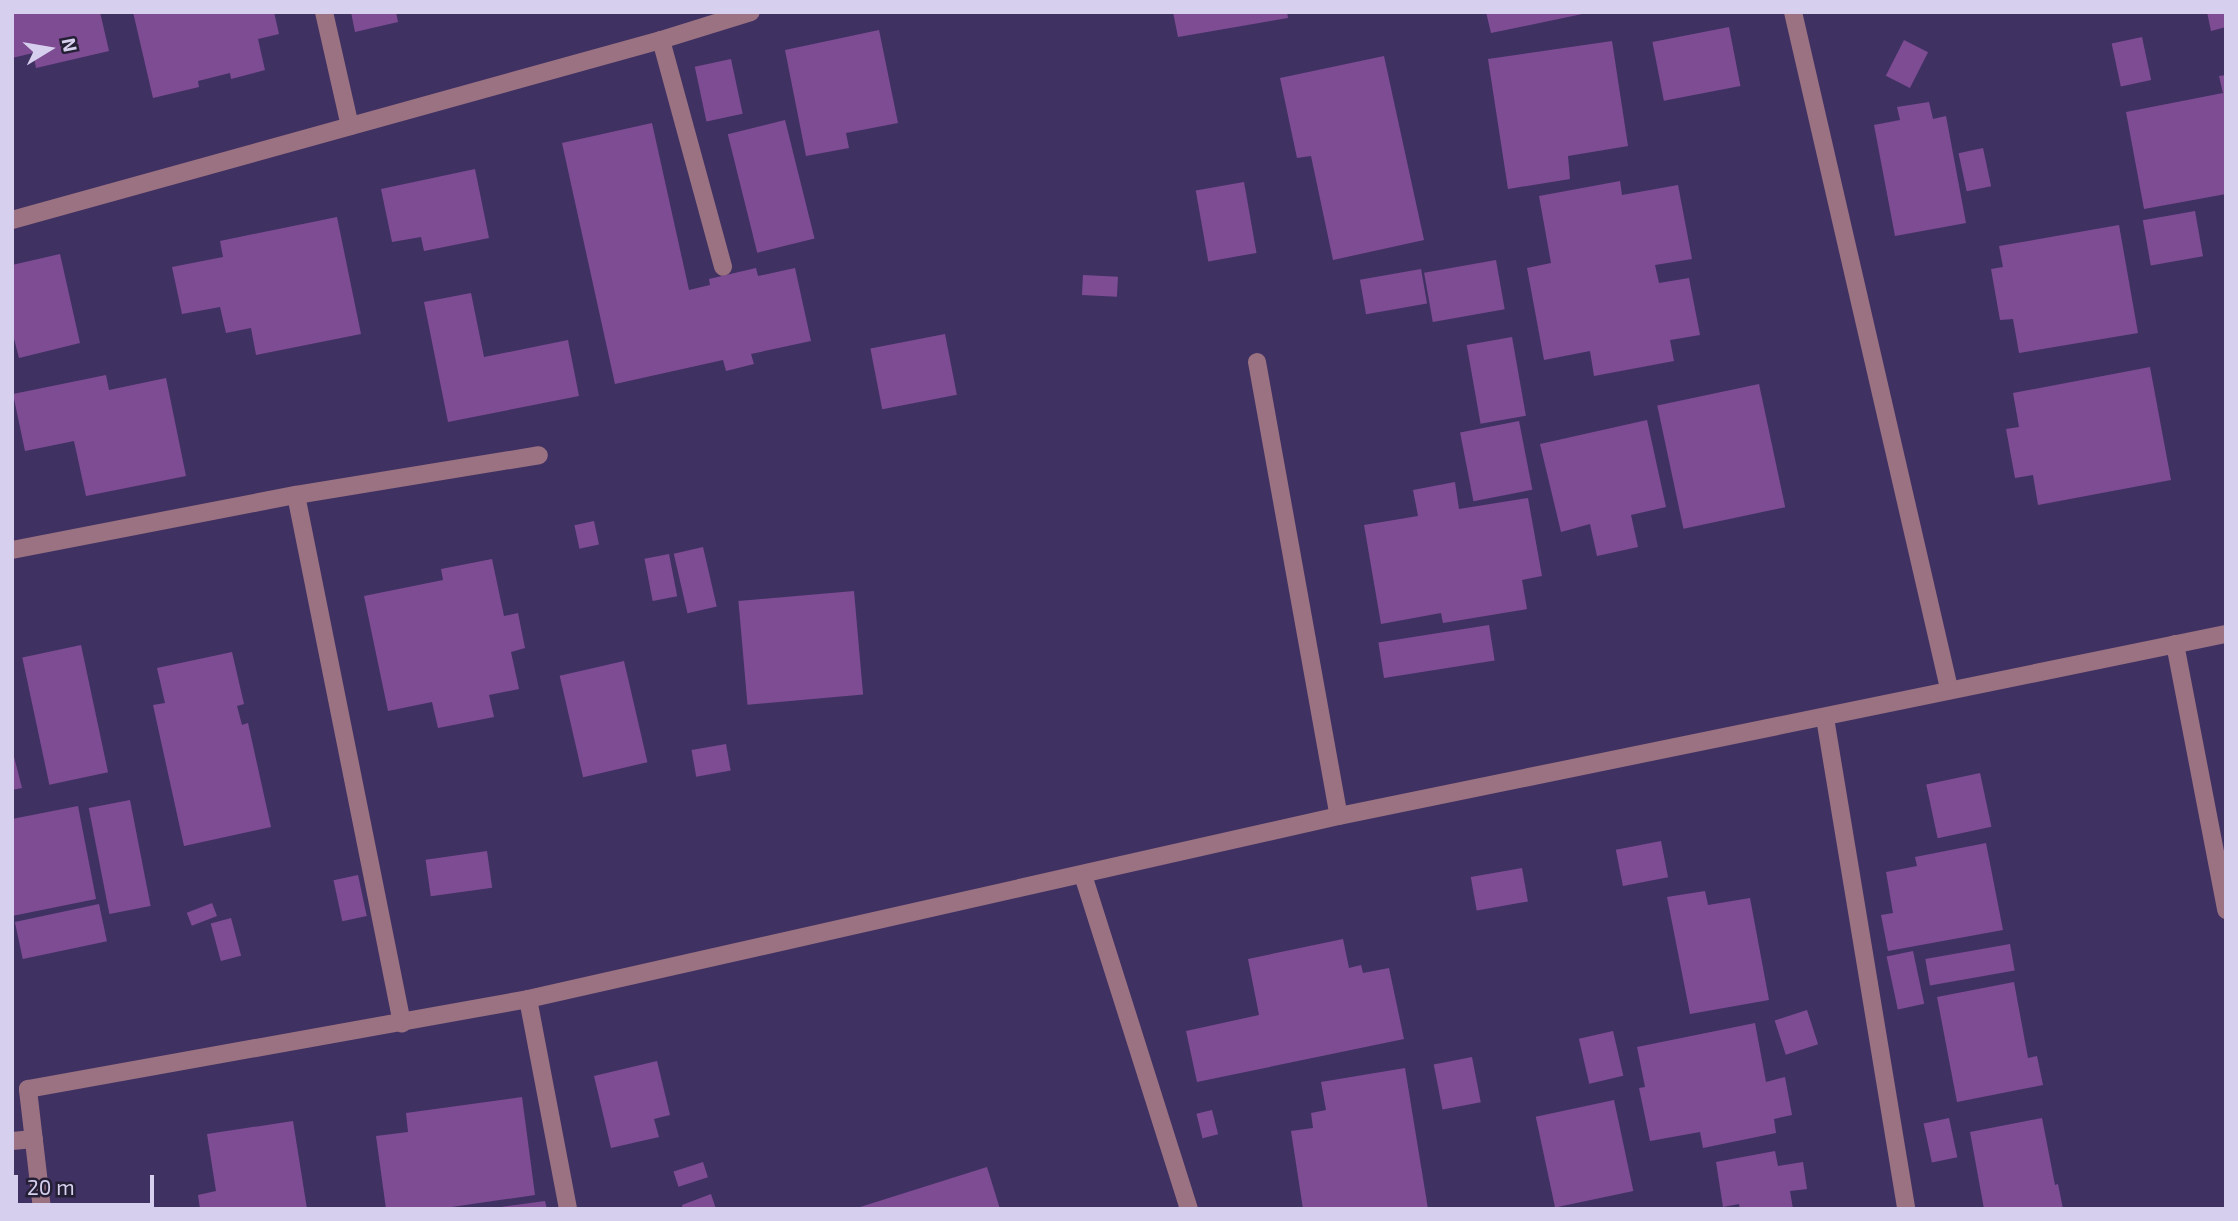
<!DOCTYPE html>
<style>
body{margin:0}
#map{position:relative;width:2238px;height:1221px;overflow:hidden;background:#403163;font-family:"Exo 2",sans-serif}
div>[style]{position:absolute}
.building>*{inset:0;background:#7e4c93;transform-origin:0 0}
.minor>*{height:18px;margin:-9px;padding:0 9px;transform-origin:9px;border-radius:9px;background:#9b7281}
span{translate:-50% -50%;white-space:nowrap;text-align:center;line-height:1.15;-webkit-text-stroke:5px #241f35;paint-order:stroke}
.frame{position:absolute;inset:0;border:14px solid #d6d0ee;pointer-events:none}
.north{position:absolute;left:14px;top:14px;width:70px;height:70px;-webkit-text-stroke:5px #241f35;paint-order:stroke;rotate:79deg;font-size:19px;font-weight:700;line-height:28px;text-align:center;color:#d6d0ee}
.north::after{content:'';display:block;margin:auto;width:24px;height:32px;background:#d6d0ee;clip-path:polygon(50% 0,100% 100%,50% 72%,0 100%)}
.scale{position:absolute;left:14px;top:1175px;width:140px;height:32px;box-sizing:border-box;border:4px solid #d6d0ee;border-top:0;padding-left:9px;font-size:21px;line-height:24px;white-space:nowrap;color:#d6d0ee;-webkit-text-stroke:5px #241f35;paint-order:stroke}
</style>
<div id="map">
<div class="building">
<div style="clip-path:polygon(12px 12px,100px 12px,109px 51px,36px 68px,33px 53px,12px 58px)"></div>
<div style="clip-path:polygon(133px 12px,274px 12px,279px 34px,258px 39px,265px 70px,231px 79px,230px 73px,198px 81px,199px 87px,153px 98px)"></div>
<div style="clip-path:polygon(351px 12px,396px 12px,398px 22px,355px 32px)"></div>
<div style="clip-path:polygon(1173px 12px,1287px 12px,1288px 18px,1178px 37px)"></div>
<div style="clip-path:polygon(1486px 12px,1587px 12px,1587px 13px,1491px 33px)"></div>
<div style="clip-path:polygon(2207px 12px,2226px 12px,2226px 27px,2211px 31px)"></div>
<div style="left:1729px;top:27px;width:60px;height:78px;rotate:79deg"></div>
<div style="clip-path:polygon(879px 30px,898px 123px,846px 133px,849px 148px,806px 156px,785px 50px)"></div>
<div style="left:2142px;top:37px;width:44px;height:31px;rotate:78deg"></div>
<div style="left:1904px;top:40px;width:27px;height:40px;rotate:27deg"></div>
<div style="clip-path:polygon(1612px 41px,1628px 146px,1568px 156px,1570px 179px,1508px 189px,1488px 59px)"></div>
<div style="clip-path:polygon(1384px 56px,1424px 240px,1333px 260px,1311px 156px,1297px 158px,1280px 78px)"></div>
<div style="left:731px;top:59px;width:56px;height:37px;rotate:78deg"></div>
<div style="clip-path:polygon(2226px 75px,2226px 194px,2144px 209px,2126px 112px,2223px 93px,2219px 76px)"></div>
<div style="clip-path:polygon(1929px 102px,1933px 119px,1946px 116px,1966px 223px,1895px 236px,1874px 125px,1900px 120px,1897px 107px)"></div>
<div style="left:785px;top:120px;width:122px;height:59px;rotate:76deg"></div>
<div style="clip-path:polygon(652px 123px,689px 290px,710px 285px,709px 279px,756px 268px,758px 276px,795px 268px,811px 341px,751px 354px,754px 364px,726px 371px,723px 360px,615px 384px,562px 143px)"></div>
<div style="left:1983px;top:148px;width:39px;height:25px;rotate:78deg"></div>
<div style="clip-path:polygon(475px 169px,489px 238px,424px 251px,421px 237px,392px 242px,381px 189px)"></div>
<div style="clip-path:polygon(1620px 181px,1622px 195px,1678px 185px,1692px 259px,1655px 265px,1659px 283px,1689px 278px,1700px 335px,1670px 340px,1674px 361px,1594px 376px,1590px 351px,1544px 360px,1527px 268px,1551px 263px,1539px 196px)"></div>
<div style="left:1244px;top:182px;width:72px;height:49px;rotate:80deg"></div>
<div style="left:2195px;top:211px;width:46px;height:53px;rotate:80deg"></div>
<div style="clip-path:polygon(337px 217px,361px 334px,256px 355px,251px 328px,226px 333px,220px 307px,182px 314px,172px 267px,223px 257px,220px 241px)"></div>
<div style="clip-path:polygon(2119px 225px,2138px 333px,2019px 353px,2013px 319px,2000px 320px,1991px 269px,2003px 267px,1999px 246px)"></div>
<div style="clip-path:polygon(60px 254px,80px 343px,19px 358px,12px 331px,12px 265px)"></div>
<div style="left:1496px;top:260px;width:50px;height:73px;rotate:80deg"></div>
<div style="left:1421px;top:269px;width:35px;height:62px;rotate:80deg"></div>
<div style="left:1083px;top:275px;width:35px;height:20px;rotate:3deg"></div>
<div style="clip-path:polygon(471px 293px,484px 357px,568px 340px,579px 396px,448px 422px,424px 302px)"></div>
<div style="left:945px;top:334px;width:62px;height:76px;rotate:79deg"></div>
<div style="left:1512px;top:337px;width:80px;height:46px;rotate:80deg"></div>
<div style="clip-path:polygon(2150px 367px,2171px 480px,2038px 505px,2033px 475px,2015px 478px,2006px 429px,2019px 427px,2013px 393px)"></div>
<div style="clip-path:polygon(106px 375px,109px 390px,166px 378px,186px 476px,86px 496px,74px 441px,25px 451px,13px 394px)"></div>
<div style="left:1759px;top:384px;width:126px;height:104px;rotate:78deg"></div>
<div style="clip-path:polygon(1647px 420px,1666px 507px,1631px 515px,1638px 547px,1597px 556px,1590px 524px,1561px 532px,1540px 444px)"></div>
<div style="left:1519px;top:421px;width:70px;height:60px;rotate:79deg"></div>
<div style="clip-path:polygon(1455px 482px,1459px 509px,1528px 498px,1542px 576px,1522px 580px,1527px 609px,1443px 623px,1441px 613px,1381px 624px,1364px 525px,1418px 516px,1413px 490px)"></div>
<div style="left:594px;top:521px;width:24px;height:20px;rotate:78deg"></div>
<div style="left:703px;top:547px;width:61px;height:30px;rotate:77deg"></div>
<div style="left:669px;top:554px;width:43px;height:25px;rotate:79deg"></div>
<div style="clip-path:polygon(492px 559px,504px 616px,518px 613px,525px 648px,511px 652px,519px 689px,489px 695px,494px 717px,438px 728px,432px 702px,388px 711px,364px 596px,443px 580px,441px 569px)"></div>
<div style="left:854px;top:591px;width:104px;height:116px;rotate:85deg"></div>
<div style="left:1489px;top:625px;width:36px;height:112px;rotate:81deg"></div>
<div style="left:81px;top:645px;width:130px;height:60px;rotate:78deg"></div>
<div style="clip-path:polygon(232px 652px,244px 704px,237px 706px,242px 725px,248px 723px,271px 827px,184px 846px,153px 705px,165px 703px,157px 668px)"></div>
<div style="left:624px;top:661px;width:104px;height:66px;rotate:77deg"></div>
<div style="left:726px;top:744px;width:27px;height:35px;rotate:80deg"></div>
<div style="clip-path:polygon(12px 749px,22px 788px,12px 790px)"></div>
<div style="left:1980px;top:773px;width:55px;height:55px;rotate:78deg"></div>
<div style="left:130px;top:800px;width:108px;height:42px;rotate:79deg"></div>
<div style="clip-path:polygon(78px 806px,96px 899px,12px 916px,12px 819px)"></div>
<div style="left:1661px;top:841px;width:37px;height:46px;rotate:79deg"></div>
<div style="clip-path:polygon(1986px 843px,2003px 930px,1888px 951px,1881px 915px,1893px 913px,1886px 872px,1917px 866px,1915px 857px)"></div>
<div style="left:487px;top:851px;width:37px;height:62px;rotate:82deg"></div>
<div style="left:1522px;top:868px;width:34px;height:52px;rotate:80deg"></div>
<div style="left:358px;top:875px;width:42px;height:25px;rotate:78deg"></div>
<div style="clip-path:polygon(1705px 891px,1708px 905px,1750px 898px,1769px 1000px,1690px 1014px,1667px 897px)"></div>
<div style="left:212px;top:903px;width:14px;height:27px;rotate:69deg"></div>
<div style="left:99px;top:904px;width:38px;height:86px;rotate:78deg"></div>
<div style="left:231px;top:918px;width:39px;height:21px;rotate:75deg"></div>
<div style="clip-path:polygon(1343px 939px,1349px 968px,1361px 965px,1363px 973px,1389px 968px,1404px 1039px,1197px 1082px,1186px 1031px,1259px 1015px,1248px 959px)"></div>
<div style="left:2010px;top:944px;width:27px;height:86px;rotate:80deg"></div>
<div style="left:1913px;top:951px;width:54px;height:27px;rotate:78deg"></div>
<div style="clip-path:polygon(2014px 982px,2028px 1058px,2037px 1056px,2043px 1085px,1957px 1102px,1937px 997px)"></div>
<div style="left:1807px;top:1010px;width:36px;height:34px;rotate:72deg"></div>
<div style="clip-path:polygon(1755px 1023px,1766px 1082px,1785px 1077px,1792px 1115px,1774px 1119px,1776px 1133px,1703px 1148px,1700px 1132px,1650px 1141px,1639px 1088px,1645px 1087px,1637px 1047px)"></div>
<div style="left:1613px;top:1031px;width:46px;height:35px;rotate:77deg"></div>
<div style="left:1472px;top:1057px;width:46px;height:39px;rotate:79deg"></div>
<div style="clip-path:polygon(657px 1061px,670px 1115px,654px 1119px,659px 1137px,611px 1148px,594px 1076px)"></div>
<div style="clip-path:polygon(1405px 1068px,1428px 1209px,1303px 1209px,1291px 1131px,1313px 1128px,1311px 1113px,1326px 1110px,1321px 1082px)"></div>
<div style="clip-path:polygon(522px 1097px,535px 1195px,438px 1209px,386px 1209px,376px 1136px,408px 1132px,406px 1113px)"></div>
<div style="left:1614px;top:1100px;width:93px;height:80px;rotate:78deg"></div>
<div style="left:1212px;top:1110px;width:25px;height:16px;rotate:76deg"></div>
<div style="left:1949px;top:1118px;width:40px;height:26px;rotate:78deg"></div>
<div style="clip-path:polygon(2042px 1118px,2055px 1185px,2058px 1184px,2063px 1209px,1984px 1209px,1970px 1132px)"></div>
<div style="clip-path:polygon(293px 1121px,307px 1209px,200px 1209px,198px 1195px,216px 1191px,207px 1134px)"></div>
<div style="clip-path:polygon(1775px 1151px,1778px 1166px,1803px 1162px,1807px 1189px,1790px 1191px,1793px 1209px,1740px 1209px,1739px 1204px,1723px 1207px,1716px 1162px)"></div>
<div style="left:703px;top:1162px;width:16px;height:31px;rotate:72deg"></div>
<div style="clip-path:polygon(987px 1167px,1000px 1209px,857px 1209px,857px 1208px)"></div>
<div style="clip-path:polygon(711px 1194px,716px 1209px,683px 1209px,682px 1205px)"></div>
<div style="clip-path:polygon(545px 1201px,547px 1209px,501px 1209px,501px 1207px)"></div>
</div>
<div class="minor">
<div style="left:324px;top:12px;width:117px;rotate:77.2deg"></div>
<div style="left:1793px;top:12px;width:694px;rotate:77.01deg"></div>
<div style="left:661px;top:40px;width:235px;rotate:74.7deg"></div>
<div style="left:12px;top:220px;width:673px;rotate:-15.5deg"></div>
<div style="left:661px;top:40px;width:94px;rotate:-17.3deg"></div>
<div style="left:1257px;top:362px;width:461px;rotate:79.8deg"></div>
<div style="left:296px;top:495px;width:539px;rotate:78.65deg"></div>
<div style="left:12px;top:550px;width:289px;rotate:-11deg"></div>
<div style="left:296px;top:495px;width:246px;rotate:-9.3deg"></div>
<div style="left:2175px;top:644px;width:271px;rotate:79.1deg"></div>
<div style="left:1825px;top:718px;width:498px;rotate:80.6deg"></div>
<div style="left:1083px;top:875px;width:350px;rotate:72.4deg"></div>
<div style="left:528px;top:999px;width:214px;rotate:79.2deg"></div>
<div style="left:12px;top:1141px;width:22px;rotate:-5deg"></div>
<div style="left:42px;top:1209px;width:121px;rotate:-96.7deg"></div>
<div style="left:28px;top:1089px;width:508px;rotate:-10.2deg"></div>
<div style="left:528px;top:999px;width:831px;rotate:-12.72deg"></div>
<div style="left:1339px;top:816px;width:905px;rotate:-11.6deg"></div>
</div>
<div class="frame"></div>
<div class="north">N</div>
<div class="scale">20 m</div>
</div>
